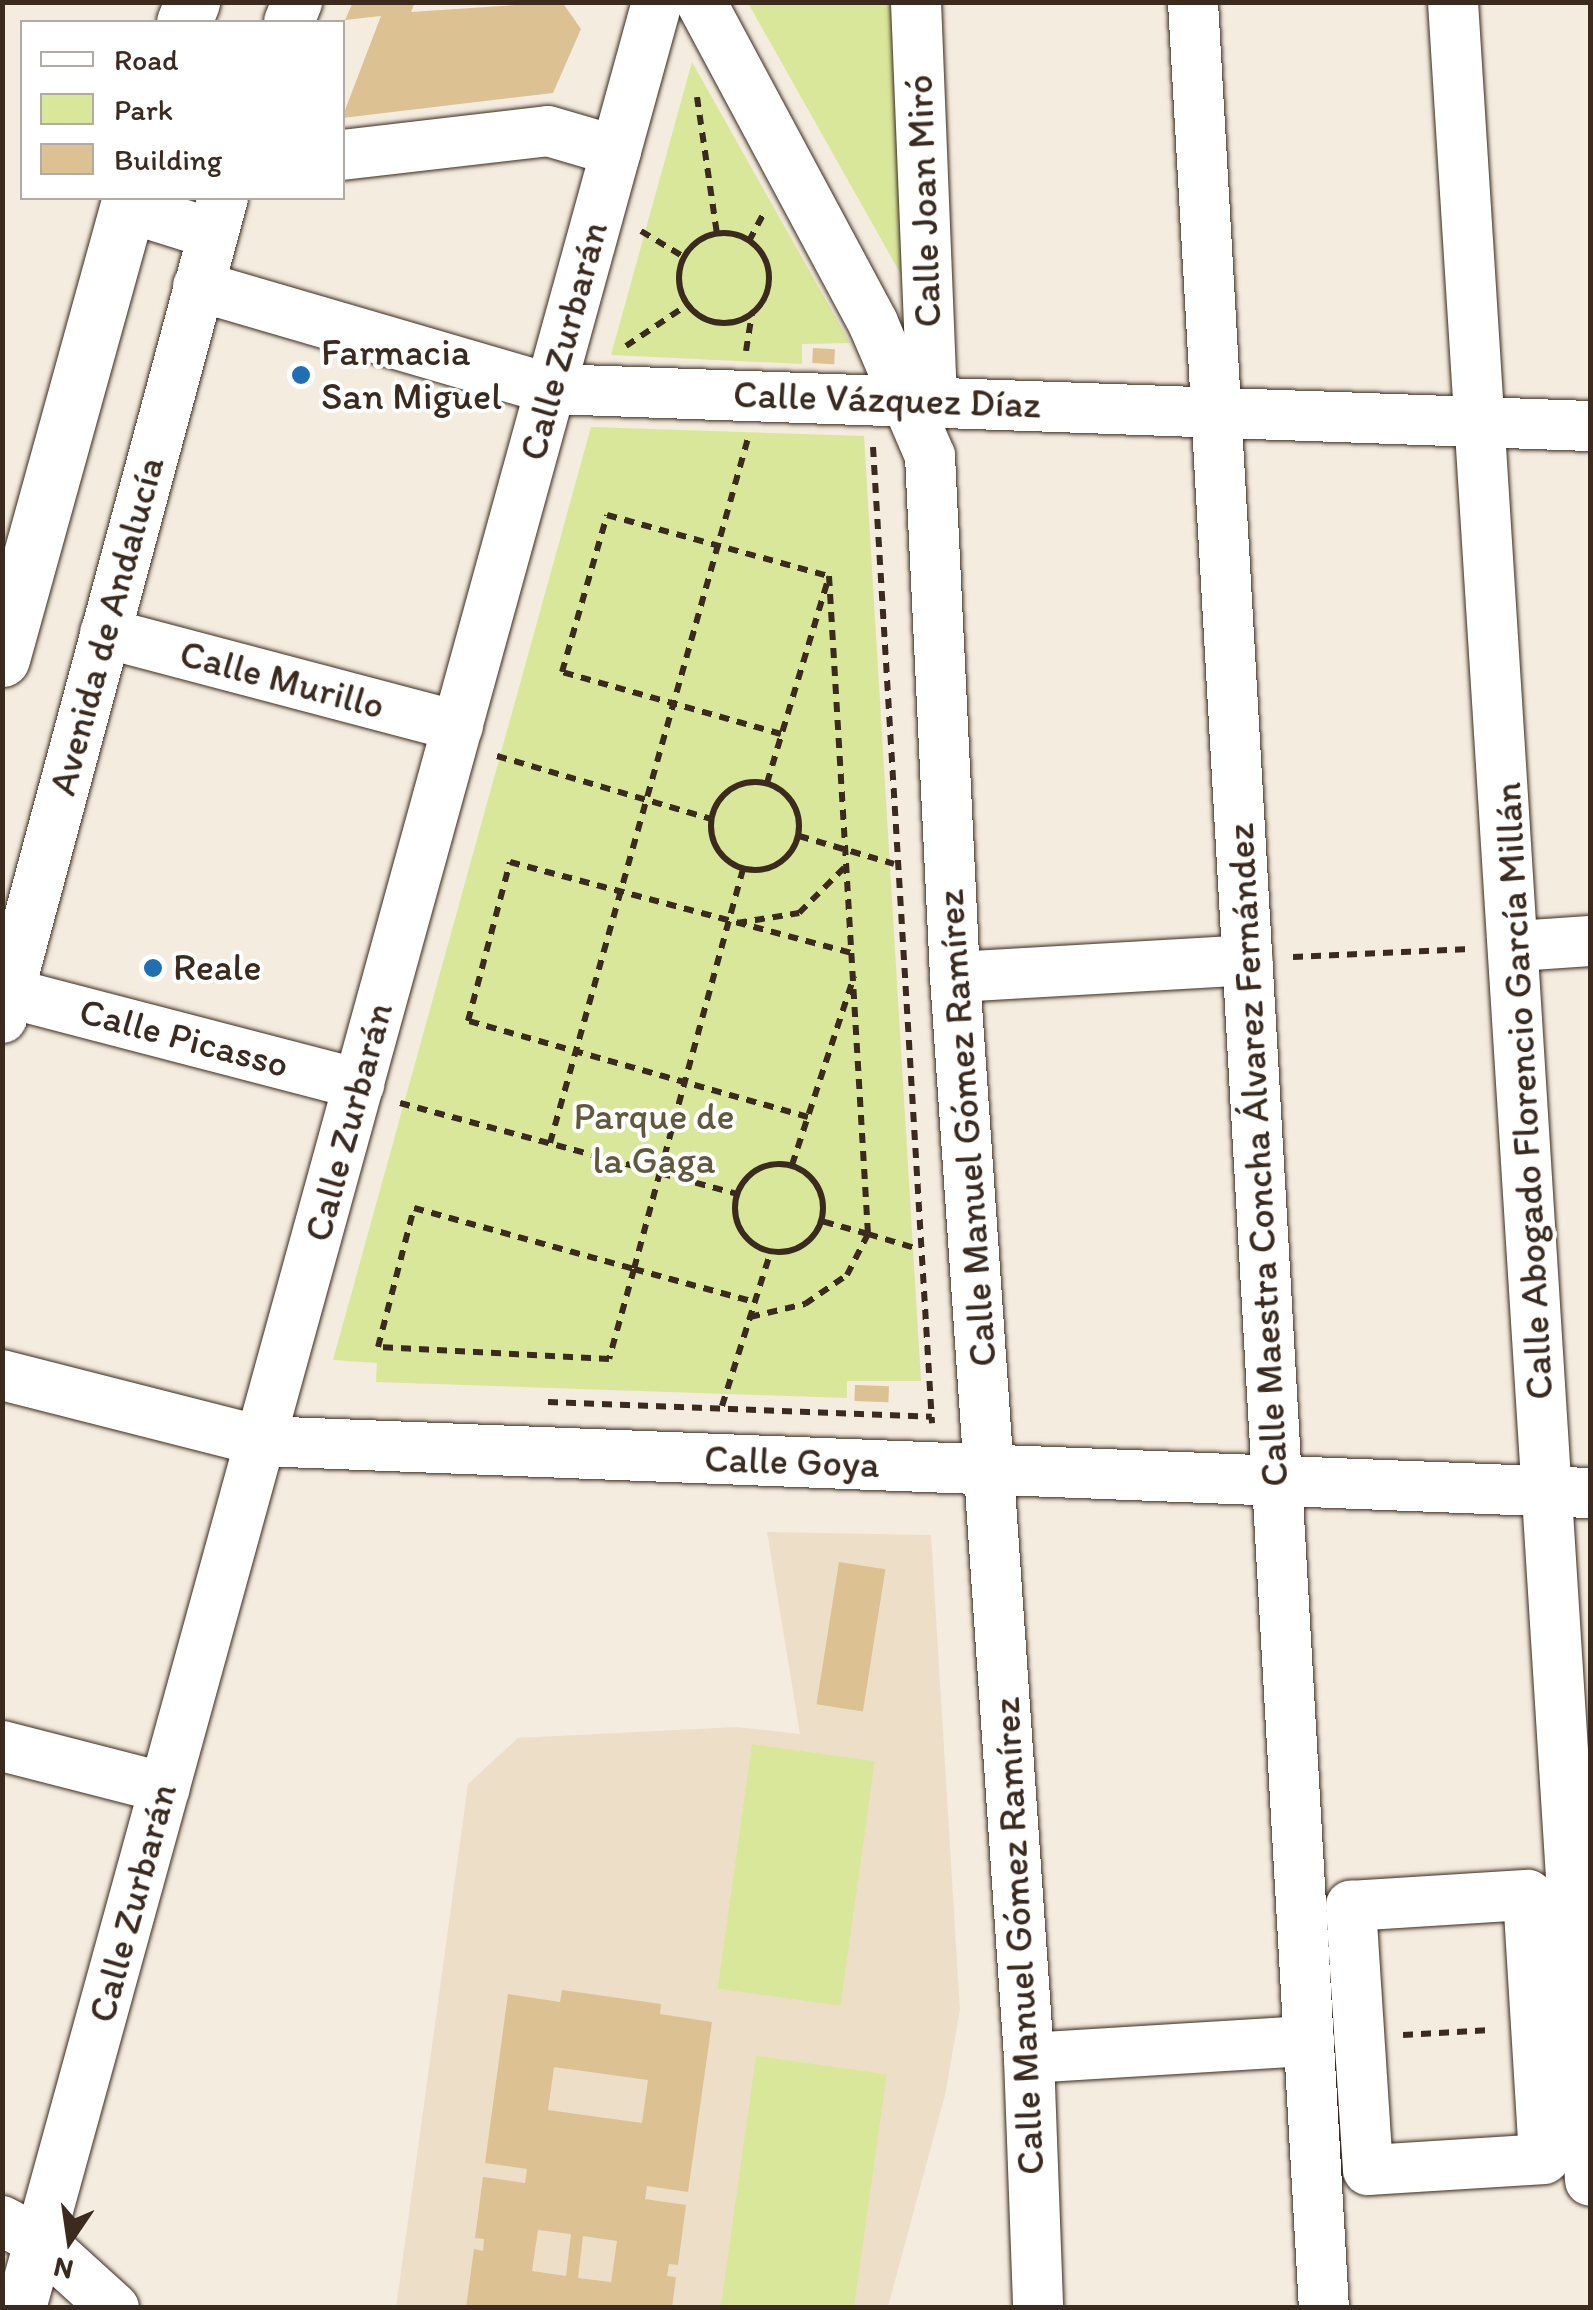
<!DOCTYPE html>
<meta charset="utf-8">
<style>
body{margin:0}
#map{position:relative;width:1593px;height:2310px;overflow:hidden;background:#f4ecde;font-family:Itim,sans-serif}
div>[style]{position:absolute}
.built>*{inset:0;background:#eddfc7}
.green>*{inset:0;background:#d9e79a;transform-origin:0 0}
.building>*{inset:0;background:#dcc192;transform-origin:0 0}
.path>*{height:6px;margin-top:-3px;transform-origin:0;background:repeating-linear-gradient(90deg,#3b2a1e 0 10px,transparent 0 18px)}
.path>.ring{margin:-3px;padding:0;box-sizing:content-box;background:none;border:6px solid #3b2a1e;border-radius:50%}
.roads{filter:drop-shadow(0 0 2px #3b2a1e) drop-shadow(0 0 2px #3b2a1e)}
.minor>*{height:50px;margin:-25px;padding:0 25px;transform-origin:25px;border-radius:25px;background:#fff}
.highway>*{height:55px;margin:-27.5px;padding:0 27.5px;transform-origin:27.5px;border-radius:27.5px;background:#fff}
.dots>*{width:28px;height:28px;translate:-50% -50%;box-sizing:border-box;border:5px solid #fff;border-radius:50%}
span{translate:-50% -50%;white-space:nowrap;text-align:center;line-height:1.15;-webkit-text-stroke:8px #fff;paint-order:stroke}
.street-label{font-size:38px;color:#3b2a1e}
.poi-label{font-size:38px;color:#3b2a1e}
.left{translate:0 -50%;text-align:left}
.park-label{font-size:38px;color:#62593d}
.frame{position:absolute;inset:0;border:5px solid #3b2a1e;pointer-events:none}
.legend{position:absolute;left:20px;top:20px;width:325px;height:180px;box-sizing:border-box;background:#fff;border:2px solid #b1aaa5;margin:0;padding:12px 18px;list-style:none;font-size:30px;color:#3b2a1e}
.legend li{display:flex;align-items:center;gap:20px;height:50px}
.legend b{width:50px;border:2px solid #b1aaa5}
.north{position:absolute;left:20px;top:2190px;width:100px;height:100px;-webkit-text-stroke:8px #fff;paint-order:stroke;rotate:193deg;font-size:28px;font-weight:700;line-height:40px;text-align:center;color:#3b2a1e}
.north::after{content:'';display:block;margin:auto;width:35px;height:45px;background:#3b2a1e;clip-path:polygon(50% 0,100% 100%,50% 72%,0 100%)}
</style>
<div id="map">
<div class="built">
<div style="clip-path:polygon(767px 1532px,931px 1535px,960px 2010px,945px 2095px,888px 2307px,396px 2308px,468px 1784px,518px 1738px,737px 1727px,800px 1734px)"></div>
</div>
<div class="green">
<div style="clip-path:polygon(748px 3px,890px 3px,903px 278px)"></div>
<div style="clip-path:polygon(692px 62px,850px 343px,802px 344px,802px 364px,611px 355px)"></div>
<div style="clip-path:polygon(591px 427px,864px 436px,921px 1381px,847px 1381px,847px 1398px,376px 1382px,377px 1363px,333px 1360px)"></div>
<div style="left:752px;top:1744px;width:124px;height:247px;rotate:8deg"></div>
<div style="left:756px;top:2056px;width:132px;height:253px;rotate:8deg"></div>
</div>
<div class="building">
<div style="clip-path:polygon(353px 2px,415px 2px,411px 12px,562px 2px,581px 29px,553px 93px,342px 118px,381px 16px,345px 20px)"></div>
<div style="left:813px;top:348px;width:22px;height:15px;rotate:3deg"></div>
<div style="left:855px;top:1385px;width:34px;height:16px;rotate:2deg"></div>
<div style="left:839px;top:1562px;width:47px;height:144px;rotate:9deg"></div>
<div style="clip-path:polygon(evenodd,562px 1990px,661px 2004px,660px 2014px,712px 2022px,688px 2192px,647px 2186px,645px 2199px,686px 2205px,678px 2265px,669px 2264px,667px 2276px,676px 2277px,672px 2308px,466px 2308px,474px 2249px,483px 2251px,484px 2239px,475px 2238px,483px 2177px,525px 2183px,527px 2169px,485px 2163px,508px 1994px,560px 2002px,562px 1990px,554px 2067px,648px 2080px,642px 2123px,548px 2110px,554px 2067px,562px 1990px,538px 2230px,571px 2234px,566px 2276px,532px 2271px,538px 2230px,562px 1990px,583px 2236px,617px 2241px,611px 2282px,578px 2278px,583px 2236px)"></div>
</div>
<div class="path">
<div style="left:697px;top:97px;width:138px;rotate:81.7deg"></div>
<div style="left:641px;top:231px;width:50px;rotate:31.2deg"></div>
<div class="ring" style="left:679px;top:233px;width:84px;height:84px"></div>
<div style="left:749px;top:241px;width:30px;rotate:-62deg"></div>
<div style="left:626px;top:346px;width:73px;rotate:-33.9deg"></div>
<div style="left:746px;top:351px;width:37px;rotate:-81deg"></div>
<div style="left:873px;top:447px;width:978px;rotate:86.54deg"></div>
<div style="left:781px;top:734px;width:228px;rotate:-164.2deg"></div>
<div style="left:562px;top:672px;width:163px;rotate:-74deg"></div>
<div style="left:607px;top:515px;width:230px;rotate:15.4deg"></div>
<div style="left:497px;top:756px;width:223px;rotate:16.4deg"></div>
<div class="ring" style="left:711px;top:782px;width:82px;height:82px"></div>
<div style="left:767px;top:783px;width:216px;rotate:-73.3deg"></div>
<div style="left:829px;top:576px;width:659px;rotate:86.61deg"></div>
<div style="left:868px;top:1234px;width:52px;rotate:16.7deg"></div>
<div style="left:799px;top:836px;width:99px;rotate:16.4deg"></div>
<div style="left:743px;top:869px;width:314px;rotate:105.3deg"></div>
<div style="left:660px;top:1172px;width:100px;rotate:105deg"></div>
<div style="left:634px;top:1269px;width:93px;rotate:105.5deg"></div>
<div style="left:609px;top:1359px;width:231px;rotate:-177deg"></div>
<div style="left:378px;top:1347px;width:144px;rotate:-75.5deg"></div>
<div style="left:414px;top:1208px;width:228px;rotate:15.5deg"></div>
<div style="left:634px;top:1269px;width:125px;rotate:15.3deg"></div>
<div style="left:737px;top:923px;width:63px;rotate:-9.2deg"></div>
<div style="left:799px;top:913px;width:69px;rotate:-45deg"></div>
<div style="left:1293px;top:957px;width:177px;rotate:-2.6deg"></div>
<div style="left:400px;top:1103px;width:349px;rotate:15.1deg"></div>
<div style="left:808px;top:1117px;width:353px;rotate:-164.2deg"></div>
<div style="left:468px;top:1021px;width:164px;rotate:-75.2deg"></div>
<div style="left:510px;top:862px;width:357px;rotate:14.9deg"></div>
<div style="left:550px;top:1143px;width:732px;rotate:-74.31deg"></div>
<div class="ring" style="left:735px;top:1164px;width:82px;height:82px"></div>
<div style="left:792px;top:1165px;width:199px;rotate:-71.8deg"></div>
<div style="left:750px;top:1317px;width:57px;rotate:-13.3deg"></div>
<div style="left:805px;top:1304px;width:51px;rotate:-34.6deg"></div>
<div style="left:847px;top:1275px;width:46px;rotate:-62.9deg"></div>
<div style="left:868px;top:1234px;width:49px;rotate:-164.5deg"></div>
<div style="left:548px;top:1402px;width:384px;rotate:2.2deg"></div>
<div style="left:722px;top:1406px;width:163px;rotate:-72.5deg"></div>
<div style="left:1403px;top:2035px;width:88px;rotate:-3.3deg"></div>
</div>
<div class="roads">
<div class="minor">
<div style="left:701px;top:2px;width:364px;rotate:61.8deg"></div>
<div style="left:873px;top:323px;width:145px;rotate:66.8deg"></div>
<div style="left:930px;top:456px;width:522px;rotate:87.25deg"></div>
<div style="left:955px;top:977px;width:1084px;rotate:86.08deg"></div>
<div style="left:1029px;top:2058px;width:250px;rotate:87.9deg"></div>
<div style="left:916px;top:2px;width:398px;rotate:87.7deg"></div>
<div style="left:1193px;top:2px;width:2310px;rotate:86.75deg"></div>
<div style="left:1453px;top:2px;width:2183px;rotate:86.4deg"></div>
<div style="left:289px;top:22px;width:22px;rotate:-68deg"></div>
<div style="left:342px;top:155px;width:207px;rotate:-6.6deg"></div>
<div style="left:548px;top:131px;width:71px;rotate:16.4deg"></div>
<div style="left:127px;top:207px;width:90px;rotate:17.4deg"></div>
<div style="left:198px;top:286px;width:368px;rotate:16.3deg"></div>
<div style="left:551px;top:389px;width:1040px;rotate:2.04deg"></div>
<div style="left:105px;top:633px;width:365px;rotate:14.8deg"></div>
<div style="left:1517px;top:946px;width:73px;rotate:-3.9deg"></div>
<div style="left:955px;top:977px;width:293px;rotate:-3.3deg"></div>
<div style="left:9px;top:993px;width:362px;rotate:14.6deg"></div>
<div style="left:2px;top:1018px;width:849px;rotate:-74.92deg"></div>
<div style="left:2px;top:1375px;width:266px;rotate:14.3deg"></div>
<div style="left:260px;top:1441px;width:1331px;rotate:2.24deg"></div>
<div style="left:2px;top:1746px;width:168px;rotate:14.4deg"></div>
<div style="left:1528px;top:1895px;width:264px;rotate:86.5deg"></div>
<div style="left:1544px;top:2159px;width:176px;rotate:176.4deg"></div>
<div style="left:1368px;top:2170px;width:265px;rotate:-93.7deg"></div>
<div style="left:1351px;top:1906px;width:177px;rotate:-3.6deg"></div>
<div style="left:1029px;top:2058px;width:281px;rotate:-3.5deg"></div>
<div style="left:2px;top:2221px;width:43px;rotate:27.8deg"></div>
<div style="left:40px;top:2241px;width:100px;rotate:42.2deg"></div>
<div style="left:21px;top:2308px;width:2392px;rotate:-74.58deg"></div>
</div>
<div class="highway">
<div style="left:184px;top:22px;width:22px;rotate:-68deg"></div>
<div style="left:2px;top:659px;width:478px;rotate:-74.5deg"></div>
</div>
</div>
<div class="dots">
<div style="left:301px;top:375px;background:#1f6fb2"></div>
<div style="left:153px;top:968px;background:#1f6fb2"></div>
</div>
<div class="street-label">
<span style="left:924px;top:201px;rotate:-92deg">Calle Joan Miró</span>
<span style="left:564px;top:341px;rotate:-75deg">Calle Zurbarán</span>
<span style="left:887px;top:400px;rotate:2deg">Calle Vázquez Díaz</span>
<span style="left:107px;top:626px;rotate:-75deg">Avenida de Andalucía</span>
<span style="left:282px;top:680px;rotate:15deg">Calle Murillo</span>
<span style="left:184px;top:1038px;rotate:15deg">Calle Picasso</span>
<span style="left:1524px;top:1091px;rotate:-93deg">Calle Abogado Florencio García Millán</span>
<span style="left:349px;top:1122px;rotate:-75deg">Calle Zurbarán</span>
<span style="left:967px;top:1128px;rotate:-94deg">Calle Manuel Gómez Ramírez</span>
<span style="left:1258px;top:1155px;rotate:-93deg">Calle Maestra Concha Álvarez Fernández</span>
<span style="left:792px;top:1462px;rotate:2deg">Calle Goya</span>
<span style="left:133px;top:1903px;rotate:-75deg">Calle Zurbarán</span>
<span style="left:1019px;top:1936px;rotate:-93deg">Calle Manuel Gómez Ramírez</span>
</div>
<div class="poi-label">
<span class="left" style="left:321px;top:375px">Farmacia<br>San Miguel</span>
<span class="left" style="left:173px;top:968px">Reale</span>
</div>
<div class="park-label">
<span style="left:654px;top:1139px">Parque de<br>la Gaga</span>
</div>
<div class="frame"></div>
<ul class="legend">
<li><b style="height:12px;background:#fff"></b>Road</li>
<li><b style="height:28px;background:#d9e79a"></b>Park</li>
<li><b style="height:28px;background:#dcc192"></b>Building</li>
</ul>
<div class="north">N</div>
</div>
